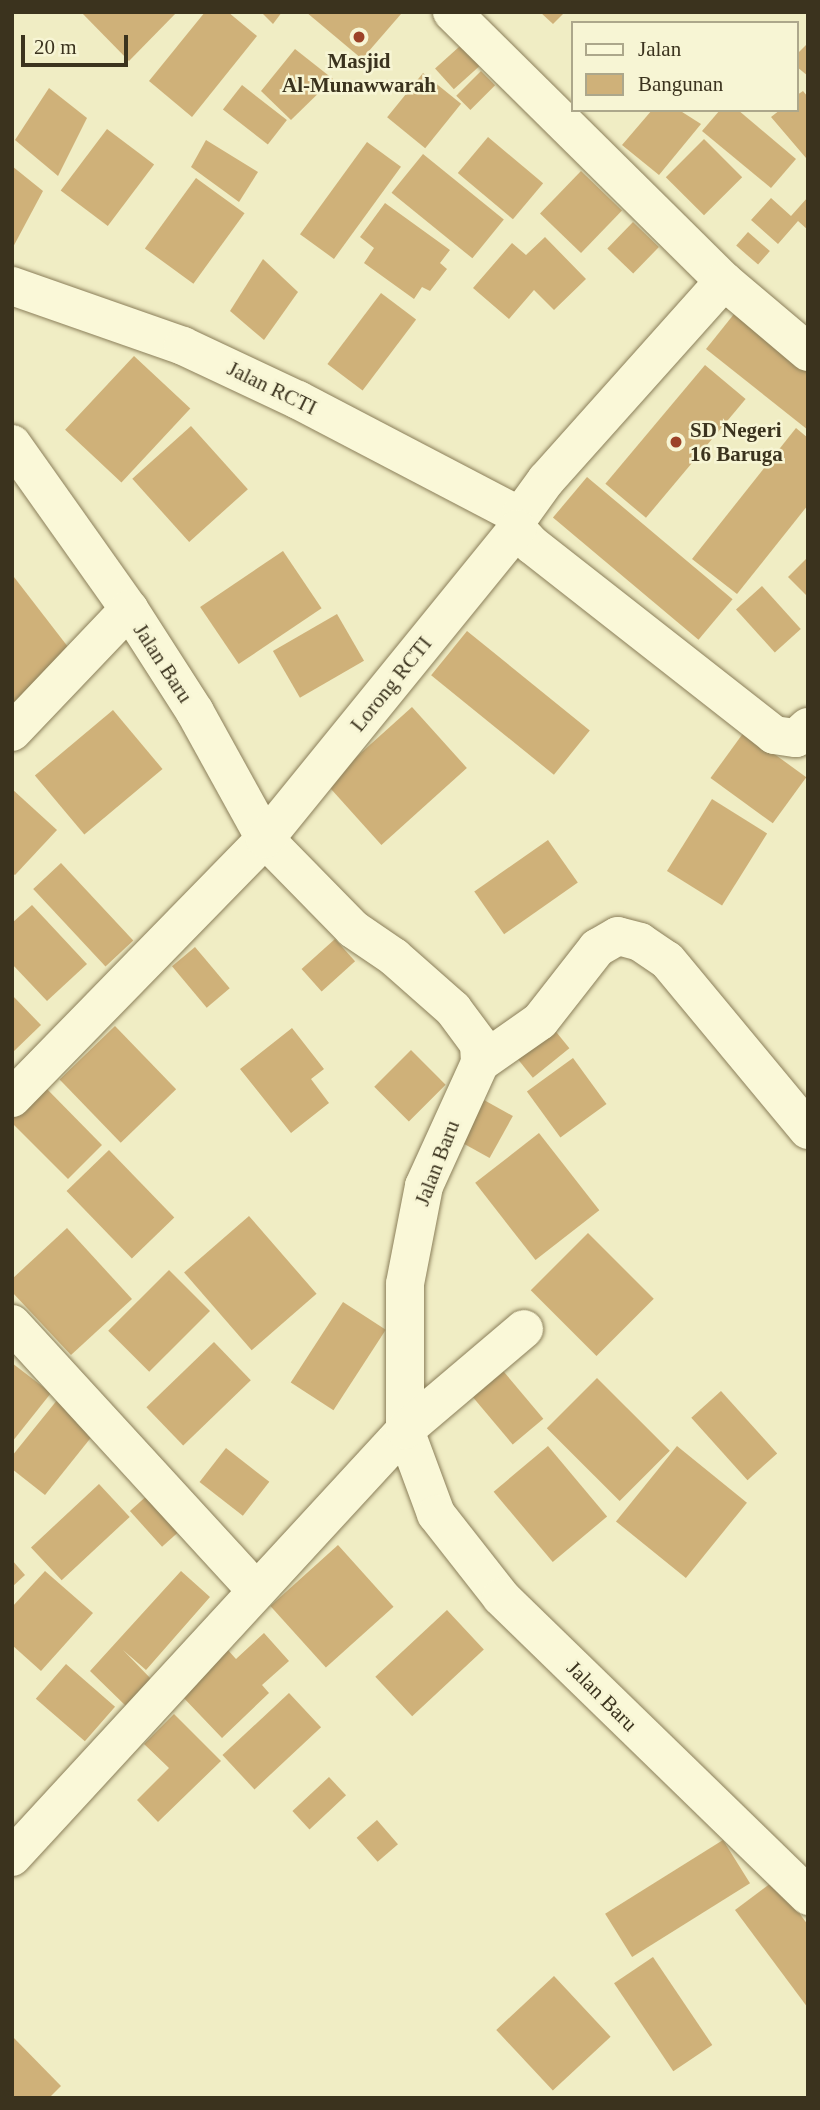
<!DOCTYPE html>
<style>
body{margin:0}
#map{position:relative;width:820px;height:2110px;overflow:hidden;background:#f0edc4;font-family:"Times New Roman",serif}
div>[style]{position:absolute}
.building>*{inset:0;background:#cfb179;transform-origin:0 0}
.roads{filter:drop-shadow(0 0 2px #8b7f5a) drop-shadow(0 0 2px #8b7f5a)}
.minor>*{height:38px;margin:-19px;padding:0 19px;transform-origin:19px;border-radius:19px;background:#faf8d8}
.dots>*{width:19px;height:19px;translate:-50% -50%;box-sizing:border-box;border:4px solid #f7f5d4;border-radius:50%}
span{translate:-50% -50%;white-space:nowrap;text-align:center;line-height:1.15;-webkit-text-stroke:5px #f7f5d4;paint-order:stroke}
.poi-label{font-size:21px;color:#3b331e;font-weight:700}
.left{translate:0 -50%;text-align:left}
.street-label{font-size:21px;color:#3b331e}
.frame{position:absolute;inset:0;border:14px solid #3b331e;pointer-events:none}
.legend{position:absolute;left:571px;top:21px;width:228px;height:91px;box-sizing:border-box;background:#f7f5d4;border:2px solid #aca78b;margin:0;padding:9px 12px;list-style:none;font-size:21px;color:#3b331e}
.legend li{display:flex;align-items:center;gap:14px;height:35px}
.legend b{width:35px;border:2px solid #aca78b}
.scale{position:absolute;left:21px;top:35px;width:107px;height:32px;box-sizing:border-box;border:4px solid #3b331e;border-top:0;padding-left:9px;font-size:21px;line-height:24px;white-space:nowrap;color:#3b331e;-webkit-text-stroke:5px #f7f5d4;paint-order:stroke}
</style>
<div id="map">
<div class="building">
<div style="clip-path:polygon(81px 12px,177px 12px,129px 61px)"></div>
<div style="clip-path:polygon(205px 12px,228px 12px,257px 36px,192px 117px,149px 81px)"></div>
<div style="clip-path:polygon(261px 12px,282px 12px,273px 24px)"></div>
<div style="clip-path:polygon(306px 12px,399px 12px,401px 14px,362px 59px)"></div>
<div style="clip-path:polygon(540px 12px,565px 12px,553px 24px)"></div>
<div style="left:470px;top:37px;width:28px;height:47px;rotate:48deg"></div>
<div style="clip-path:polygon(808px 43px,808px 76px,797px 67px,797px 54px)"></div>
<div style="clip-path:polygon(295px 49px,333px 79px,291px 120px,261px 91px)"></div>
<div style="left:481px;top:71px;width:20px;height:35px;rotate:45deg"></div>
<div style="left:423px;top:73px;width:49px;height:57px;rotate:39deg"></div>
<div style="left:242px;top:85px;width:57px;height:31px;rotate:38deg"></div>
<div style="clip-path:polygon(49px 88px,87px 118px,58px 176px,15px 140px)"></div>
<div style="clip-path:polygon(803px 91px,808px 97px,806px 158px,771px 117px,780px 110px,797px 110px,797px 95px)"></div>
<div style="clip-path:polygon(652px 110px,679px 110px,701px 124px,659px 175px,622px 145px)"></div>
<div style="clip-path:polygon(720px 110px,738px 110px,796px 159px,771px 188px,702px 131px)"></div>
<div style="left:107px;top:129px;width:59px;height:77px;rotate:37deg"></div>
<div style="left:488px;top:137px;width:72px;height:47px;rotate:40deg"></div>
<div style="left:704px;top:139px;width:54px;height:54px;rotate:45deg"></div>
<div style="clip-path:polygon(206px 140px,258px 172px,239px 202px,191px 167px)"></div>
<div style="left:367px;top:142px;width:42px;height:114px;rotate:36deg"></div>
<div style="left:423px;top:154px;width:104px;height:50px;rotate:39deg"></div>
<div style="clip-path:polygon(12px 166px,43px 191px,12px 249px)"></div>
<div style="left:581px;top:171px;width:57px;height:59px;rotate:44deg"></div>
<div style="left:196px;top:178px;width:60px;height:87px;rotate:36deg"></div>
<div style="clip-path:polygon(808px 197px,808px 230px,798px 221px,778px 244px,751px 220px,771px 198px,791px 216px)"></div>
<div style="clip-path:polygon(385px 203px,450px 250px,440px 263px,447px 269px,430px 291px,422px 287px,414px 299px,364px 263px,374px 248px,360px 237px)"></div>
<div style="left:633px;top:222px;width:36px;height:37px;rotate:44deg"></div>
<div style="left:748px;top:232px;width:29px;height:18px;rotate:41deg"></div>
<div style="clip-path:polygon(545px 237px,586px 279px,554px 310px,534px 290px,509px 319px,473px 288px,512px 243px,526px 255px)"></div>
<div style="clip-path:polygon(263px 259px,298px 292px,264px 340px,230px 311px)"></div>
<div style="left:381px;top:293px;width:44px;height:89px;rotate:37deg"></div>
<div style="clip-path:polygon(738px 309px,808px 364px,808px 430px,706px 349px)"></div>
<div style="left:134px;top:356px;width:77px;height:101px;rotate:43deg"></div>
<div style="left:705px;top:365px;width:53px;height:155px;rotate:40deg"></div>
<div style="left:191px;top:426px;width:85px;height:79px;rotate:48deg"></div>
<div style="clip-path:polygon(796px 428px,808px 438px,808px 505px,737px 594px,692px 559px)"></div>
<div style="left:587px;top:477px;width:190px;height:53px;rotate:40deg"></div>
<div style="left:283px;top:551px;width:69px;height:100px;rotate:56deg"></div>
<div style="clip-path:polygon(808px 557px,808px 597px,788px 577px)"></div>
<div style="clip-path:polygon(14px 577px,75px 656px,12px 703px,12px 578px)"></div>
<div style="left:762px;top:586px;width:58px;height:35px;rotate:48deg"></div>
<div style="left:337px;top:614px;width:54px;height:74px;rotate:60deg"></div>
<div style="left:467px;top:631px;width:158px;height:57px;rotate:39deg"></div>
<div style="left:412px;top:707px;width:82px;height:115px;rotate:48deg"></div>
<div style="left:113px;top:710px;width:77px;height:102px;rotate:50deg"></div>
<div style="left:744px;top:732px;width:77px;height:57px;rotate:36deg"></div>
<div style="clip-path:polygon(12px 789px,57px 830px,15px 875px,12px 873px)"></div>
<div style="left:712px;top:799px;width:65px;height:85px;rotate:32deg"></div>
<div style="left:548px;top:840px;width:52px;height:90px;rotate:55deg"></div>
<div style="left:61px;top:863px;width:106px;height:38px;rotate:47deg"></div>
<div style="clip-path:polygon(32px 905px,87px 964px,47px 1001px,12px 964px,12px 923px)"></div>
<div style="left:335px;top:939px;width:30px;height:45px;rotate:48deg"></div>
<div style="left:195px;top:947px;width:54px;height:30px;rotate:50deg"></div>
<div style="clip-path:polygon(12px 995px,41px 1025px,12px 1053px)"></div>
<div style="left:115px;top:1026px;width:88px;height:77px;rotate:46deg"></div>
<div style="clip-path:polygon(292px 1028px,324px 1069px,311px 1079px,329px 1103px,291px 1133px,240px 1069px)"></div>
<div style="left:553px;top:1028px;width:26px;height:47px;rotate:51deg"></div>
<div style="left:411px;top:1050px;width:49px;height:52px;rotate:45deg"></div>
<div style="left:573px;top:1058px;width:57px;height:57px;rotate:54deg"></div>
<div style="clip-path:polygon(43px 1085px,102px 1145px,68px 1179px,12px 1123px,12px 1115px)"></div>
<div style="left:484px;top:1100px;width:33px;height:48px;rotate:29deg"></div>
<div style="left:539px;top:1133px;width:98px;height:81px;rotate:52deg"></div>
<div style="left:109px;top:1150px;width:94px;height:59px;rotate:46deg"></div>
<div style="left:249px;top:1216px;width:103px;height:86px;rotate:49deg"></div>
<div style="clip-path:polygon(67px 1228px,132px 1299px,71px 1355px,12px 1292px,12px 1279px)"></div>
<div style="left:588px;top:1233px;width:93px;height:81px;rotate:45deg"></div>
<div style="left:169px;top:1270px;width:58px;height:86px;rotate:45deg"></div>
<div style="left:343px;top:1302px;width:51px;height:96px;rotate:33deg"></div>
<div style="left:214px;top:1342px;width:53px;height:94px;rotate:46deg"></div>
<div style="clip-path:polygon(12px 1363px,51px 1393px,12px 1442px)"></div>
<div style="left:499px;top:1366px;width:69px;height:40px;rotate:50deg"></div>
<div style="left:597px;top:1378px;width:103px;height:71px;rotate:45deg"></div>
<div style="left:721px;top:1391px;width:84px;height:40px;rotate:48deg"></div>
<div style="clip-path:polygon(62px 1394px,101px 1425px,45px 1495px,12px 1469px,12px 1456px)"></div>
<div style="left:548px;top:1446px;width:92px;height:71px;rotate:50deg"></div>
<div style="left:677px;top:1446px;width:90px;height:97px;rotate:39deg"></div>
<div style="left:226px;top:1448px;width:55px;height:43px;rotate:38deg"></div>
<div style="left:99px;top:1484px;width:45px;height:93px;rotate:47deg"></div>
<div style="left:150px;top:1493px;width:48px;height:27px;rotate:48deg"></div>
<div style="left:338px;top:1545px;width:83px;height:91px;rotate:48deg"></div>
<div style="clip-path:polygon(12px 1560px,25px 1575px,12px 1587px)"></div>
<div style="clip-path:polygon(45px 1571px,93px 1613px,41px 1671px,12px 1645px,12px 1607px)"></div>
<div style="clip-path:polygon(181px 1571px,210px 1597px,146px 1670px,123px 1650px,154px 1682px,128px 1708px,90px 1671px)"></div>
<div style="left:447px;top:1610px;width:54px;height:98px;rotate:47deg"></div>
<div style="clip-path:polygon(264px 1633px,289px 1661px,262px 1685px,269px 1693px,222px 1738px,179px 1693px,226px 1648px,236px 1659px)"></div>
<div style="left:66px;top:1664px;width:65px;height:46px;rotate:41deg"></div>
<div style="left:289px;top:1693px;width:47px;height:91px;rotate:47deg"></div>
<div style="clip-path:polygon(174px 1714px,221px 1761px,158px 1822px,137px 1800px,169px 1768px,144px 1744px)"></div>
<div style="left:329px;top:1777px;width:25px;height:50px;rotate:47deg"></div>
<div style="left:377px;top:1820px;width:32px;height:27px;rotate:49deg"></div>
<div style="left:723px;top:1840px;width:51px;height:139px;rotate:58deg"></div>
<div style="clip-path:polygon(775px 1880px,808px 1925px,808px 2008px,735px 1910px)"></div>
<div style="left:653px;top:1957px;width:106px;height:47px;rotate:56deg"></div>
<div style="left:554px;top:1976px;width:83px;height:79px;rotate:47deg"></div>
<div style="clip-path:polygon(12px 2036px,61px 2086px,49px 2098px,12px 2098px)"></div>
</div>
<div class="roads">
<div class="minor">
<div style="left:452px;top:12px;width:383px;rotate:44.7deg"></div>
<div style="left:12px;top:286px;width:181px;rotate:19.3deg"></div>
<div style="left:183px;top:346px;width:127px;rotate:25.2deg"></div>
<div style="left:298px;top:400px;width:250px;rotate:27.6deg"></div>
<div style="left:808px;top:352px;width:110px;rotate:-139.8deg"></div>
<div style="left:724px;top:281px;width:267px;rotate:131.8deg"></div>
<div style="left:546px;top:480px;width:44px;rotate:125.8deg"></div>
<div style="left:520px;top:516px;width:13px;rotate:103deg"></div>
<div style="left:517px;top:529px;width:22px;rotate:47deg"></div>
<div style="left:532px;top:545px;width:308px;rotate:38.1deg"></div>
<div style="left:774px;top:735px;width:22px;rotate:8deg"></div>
<div style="left:796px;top:738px;width:16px;rotate:-43deg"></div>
<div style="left:12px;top:444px;width:202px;rotate:54.7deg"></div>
<div style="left:129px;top:609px;width:122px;rotate:57.3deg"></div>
<div style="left:195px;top:712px;width:145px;rotate:61.1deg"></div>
<div style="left:265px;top:839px;width:126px;rotate:45.6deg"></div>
<div style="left:353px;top:929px;width:50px;rotate:34.3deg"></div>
<div style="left:394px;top:957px;width:79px;rotate:41.4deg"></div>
<div style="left:453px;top:1009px;width:44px;rotate:53.4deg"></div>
<div style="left:479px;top:1044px;width:19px;rotate:87deg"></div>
<div style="left:480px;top:1063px;width:135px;rotate:114.5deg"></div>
<div style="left:424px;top:1186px;width:100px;rotate:101deg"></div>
<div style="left:405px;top:1284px;width:146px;rotate:90deg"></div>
<div style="left:405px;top:1430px;width:90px;rotate:69.7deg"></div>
<div style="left:436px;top:1514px;width:105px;rotate:51.9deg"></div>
<div style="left:501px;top:1597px;width:429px;rotate:44.2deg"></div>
<div style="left:12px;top:732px;width:170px;rotate:-46.4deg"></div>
<div style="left:480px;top:1063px;width:73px;rotate:-35deg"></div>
<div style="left:540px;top:1021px;width:93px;rotate:-52deg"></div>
<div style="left:597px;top:948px;width:24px;rotate:-30deg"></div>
<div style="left:618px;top:936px;width:23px;rotate:15deg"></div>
<div style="left:640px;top:942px;width:32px;rotate:34deg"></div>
<div style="left:667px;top:960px;width:221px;rotate:50.3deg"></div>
<div style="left:12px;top:1098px;width:362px;rotate:-45.7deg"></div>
<div style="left:265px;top:839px;width:400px;rotate:-50.9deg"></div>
<div style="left:12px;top:1324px;width:362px;rotate:47.5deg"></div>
<div style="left:12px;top:1857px;width:580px;rotate:-47.37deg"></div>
<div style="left:405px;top:1430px;width:156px;rotate:-40.3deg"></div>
</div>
</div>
<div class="dots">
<div style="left:359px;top:37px;background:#9c4228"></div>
<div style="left:676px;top:442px;background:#9c4228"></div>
</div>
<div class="poi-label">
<span style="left:359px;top:73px">Masjid<br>Al-Munawwarah</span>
<span class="left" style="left:690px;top:442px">SD Negeri<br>16 Baruga</span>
</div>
<div class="street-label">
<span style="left:272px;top:388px;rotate:26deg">Jalan RCTI</span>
<span style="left:163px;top:663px;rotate:57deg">Jalan Baru</span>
<span style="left:391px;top:684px;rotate:-51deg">Lorong RCTI</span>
<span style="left:437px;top:1163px;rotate:-69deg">Jalan Baru</span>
<span style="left:602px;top:1696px;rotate:45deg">Jalan Baru</span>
</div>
<div class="frame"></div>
<ul class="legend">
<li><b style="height:9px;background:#faf8d8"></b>Jalan</li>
<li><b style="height:19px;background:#cfb179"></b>Bangunan</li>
</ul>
<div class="scale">20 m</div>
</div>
